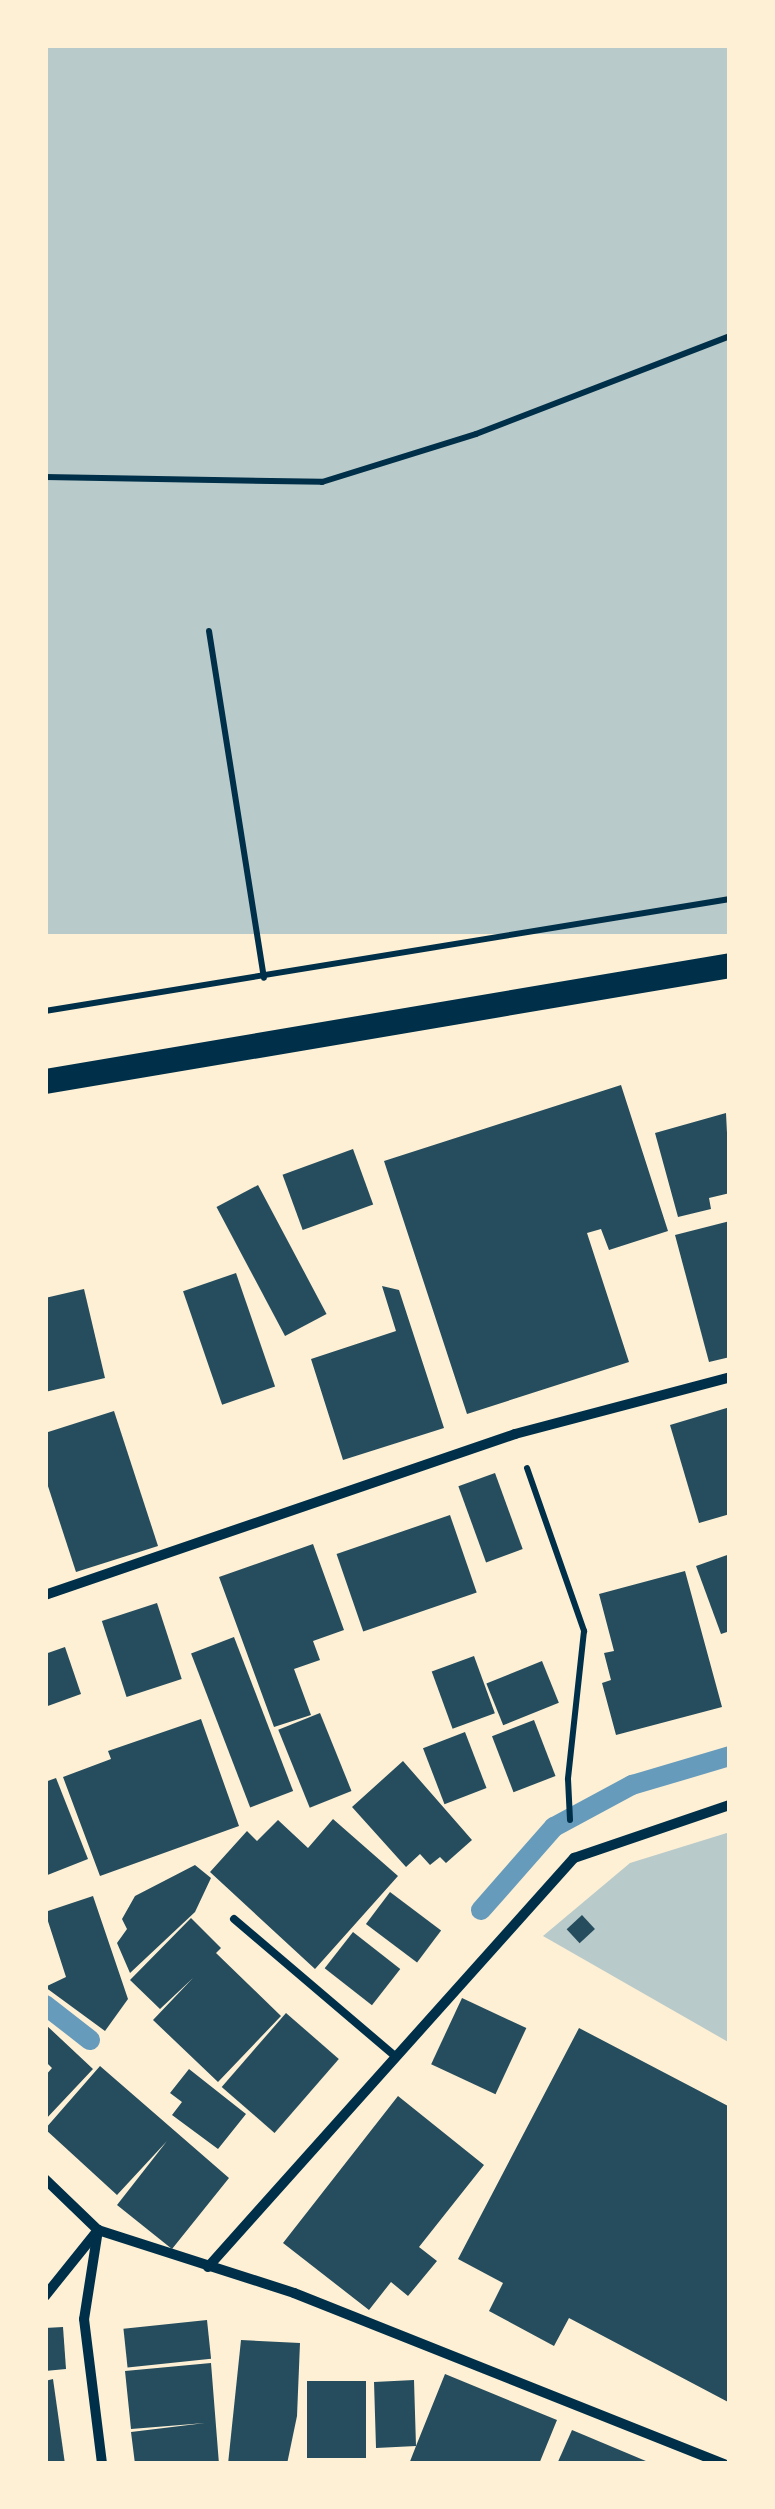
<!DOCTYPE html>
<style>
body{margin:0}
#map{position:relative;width:775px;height:2509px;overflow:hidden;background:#fdf0d5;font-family:"PT Sans",sans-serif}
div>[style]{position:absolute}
.green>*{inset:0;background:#b9caca;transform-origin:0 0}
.stream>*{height:20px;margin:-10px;padding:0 10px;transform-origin:10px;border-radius:10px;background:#669bbc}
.building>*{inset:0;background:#264d5e;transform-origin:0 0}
.path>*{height:6px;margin:-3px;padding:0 3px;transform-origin:3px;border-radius:3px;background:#003049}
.service>*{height:8px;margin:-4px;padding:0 4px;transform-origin:4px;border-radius:4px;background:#003049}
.minor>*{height:10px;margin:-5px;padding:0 5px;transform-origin:5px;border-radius:5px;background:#003049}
.primary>*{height:25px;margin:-12.5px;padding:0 12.5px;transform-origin:12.5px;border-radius:12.5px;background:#003049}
span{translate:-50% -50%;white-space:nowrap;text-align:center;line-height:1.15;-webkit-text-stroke:8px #fdf0d5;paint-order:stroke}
.frame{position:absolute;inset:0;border:48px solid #fdf0d5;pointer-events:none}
</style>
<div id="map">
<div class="green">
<div style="left:45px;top:45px;width:685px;height:889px"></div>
<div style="clip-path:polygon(730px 1832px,730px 2043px,543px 1936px,630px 1863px)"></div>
</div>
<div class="stream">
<div style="left:481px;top:1910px;width:111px;rotate:-48.7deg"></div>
<div style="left:554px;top:1827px;width:89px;rotate:-28.3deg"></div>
<div style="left:632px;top:1785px;width:102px;rotate:-16.5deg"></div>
<div style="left:45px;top:2005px;width:57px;rotate:37.9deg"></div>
</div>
<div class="building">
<div style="clip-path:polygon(621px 1085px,668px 1231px,609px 1250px,601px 1229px,587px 1233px,629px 1362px,467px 1414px,384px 1161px)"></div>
<div style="clip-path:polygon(726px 1113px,730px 1193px,709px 1198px,711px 1209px,678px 1217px,655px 1133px)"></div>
<div style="left:353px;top:1149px;width:59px;height:75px;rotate:70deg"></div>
<div style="left:258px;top:1185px;width:146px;height:47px;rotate:62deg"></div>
<div style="clip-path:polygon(730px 1221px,730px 1357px,709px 1362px,675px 1235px)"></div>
<div style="left:236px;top:1273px;width:120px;height:56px;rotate:71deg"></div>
<div style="clip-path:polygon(382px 1286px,399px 1290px,444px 1428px,343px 1460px,311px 1359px,396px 1331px)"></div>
<div style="clip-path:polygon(84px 1289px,105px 1378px,45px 1392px,45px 1298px)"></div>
<div style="clip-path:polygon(730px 1407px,730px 1514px,699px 1523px,670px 1425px)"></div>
<div style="clip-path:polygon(114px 1411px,158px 1546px,76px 1572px,45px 1477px,45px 1433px)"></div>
<div style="left:495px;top:1473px;width:81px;height:39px;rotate:70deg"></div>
<div style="left:450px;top:1515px;width:82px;height:120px;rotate:71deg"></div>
<div style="clip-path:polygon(313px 1544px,344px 1630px,313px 1641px,320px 1660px,294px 1669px,311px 1715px,274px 1727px,219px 1577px)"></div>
<div style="clip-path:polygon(730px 1554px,730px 1631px,721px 1634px,696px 1566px)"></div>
<div style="clip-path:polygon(685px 1571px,722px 1707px,616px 1735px,602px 1683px,611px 1680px,604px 1653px,614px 1651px,599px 1594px)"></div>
<div style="left:157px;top:1603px;width:80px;height:58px;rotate:72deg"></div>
<div style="left:234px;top:1637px;width:165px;height:46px;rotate:69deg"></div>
<div style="clip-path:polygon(65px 1647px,81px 1694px,45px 1707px,45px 1654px)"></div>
<div style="left:474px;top:1656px;width:61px;height:45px;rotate:70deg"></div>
<div style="left:542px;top:1661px;width:45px;height:60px;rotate:68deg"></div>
<div style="left:320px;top:1713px;width:84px;height:45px;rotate:68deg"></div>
<div style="clip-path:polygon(201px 1719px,239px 1826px,100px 1876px,63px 1777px,111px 1759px,108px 1751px)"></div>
<div style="left:534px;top:1720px;width:60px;height:45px;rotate:69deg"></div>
<div style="left:465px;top:1732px;width:60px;height:45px;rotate:69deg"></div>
<div style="clip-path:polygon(403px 1761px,472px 1840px,446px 1863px,440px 1857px,430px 1865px,420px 1854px,406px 1867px,352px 1807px)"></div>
<div style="clip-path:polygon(56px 1778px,88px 1859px,45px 1876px,45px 1782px)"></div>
<div style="clip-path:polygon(333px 1819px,398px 1876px,315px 1969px,210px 1872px,247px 1831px,257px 1841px,278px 1820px,308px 1848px)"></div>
<div style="clip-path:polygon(195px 1865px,211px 1878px,195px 1912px,130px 1973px,117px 1943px,127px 1929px,122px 1919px,135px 1896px)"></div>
<div style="left:390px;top:1892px;width:64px;height:40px;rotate:37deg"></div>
<div style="clip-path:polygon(93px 1896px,128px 1999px,105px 2031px,45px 1987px,66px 1977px,45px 1912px)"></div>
<div style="left:582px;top:1915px;width:19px;height:21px;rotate:47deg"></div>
<div style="clip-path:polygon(191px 1918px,221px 1948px,216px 1953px,281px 2016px,218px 2082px,153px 2020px,193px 1978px,160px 2009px,130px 1980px)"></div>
<div style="left:353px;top:1932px;width:60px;height:46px;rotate:38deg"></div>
<div style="left:462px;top:1998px;width:71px;height:73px;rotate:25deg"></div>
<div style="left:286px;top:2013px;width:70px;height:98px;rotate:41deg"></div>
<div style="clip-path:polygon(45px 2024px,93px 2069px,45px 2120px,45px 2076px,52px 2068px,45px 2061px)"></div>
<div style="clip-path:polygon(579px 2028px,730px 2107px,730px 2403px,569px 2318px,554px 2346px,489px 2311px,503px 2283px,458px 2259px)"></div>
<div style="clip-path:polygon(100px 2066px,229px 2178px,172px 2249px,117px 2205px,167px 2141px,117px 2195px,45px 2129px)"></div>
<div style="clip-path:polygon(189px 2069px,246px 2114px,218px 2149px,172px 2115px,182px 2102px,170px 2093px)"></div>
<div style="clip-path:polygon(398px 2096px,484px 2165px,419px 2247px,437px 2261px,408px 2296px,391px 2282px,369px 2310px,283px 2243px)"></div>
<div style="left:207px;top:2320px;width:39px;height:84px;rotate:84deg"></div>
<div style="clip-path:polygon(63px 2327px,66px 2369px,45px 2371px,45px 2328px)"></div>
<div style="clip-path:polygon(241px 2340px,300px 2343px,297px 2416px,287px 2464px,228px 2464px)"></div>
<div style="clip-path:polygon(211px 2363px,219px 2464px,135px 2464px,131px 2432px,205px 2423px,131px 2429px,125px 2371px)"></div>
<div style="clip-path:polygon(445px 2374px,557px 2420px,539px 2464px,409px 2464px,416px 2446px,376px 2448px,374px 2382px,414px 2380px,416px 2446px)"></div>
<div style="clip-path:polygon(53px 2379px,65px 2464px,45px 2464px,45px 2381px)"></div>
<div style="left:366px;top:2381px;width:77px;height:59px;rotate:90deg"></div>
<div style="clip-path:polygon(572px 2430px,653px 2464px,557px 2464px)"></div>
</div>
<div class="path">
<div style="left:45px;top:477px;width:277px;rotate:1deg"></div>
<div style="left:322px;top:482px;width:161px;rotate:-17.3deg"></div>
<div style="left:476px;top:434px;width:272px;rotate:-21.1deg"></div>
<div style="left:209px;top:631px;width:351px;rotate:81deg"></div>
<div style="left:45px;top:1011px;width:694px;rotate:-9.29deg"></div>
<div style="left:527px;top:1468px;width:173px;rotate:70.7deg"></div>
<div style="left:584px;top:1631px;width:149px;rotate:96.2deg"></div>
<div style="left:568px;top:1779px;width:41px;rotate:87.2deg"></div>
</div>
<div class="service">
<div style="left:234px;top:1919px;width:211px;rotate:40.4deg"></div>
</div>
<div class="minor">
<div style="left:45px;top:1595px;width:497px;rotate:-18.9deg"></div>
<div style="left:515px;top:1434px;width:222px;rotate:-14.8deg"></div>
<div style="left:45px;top:2179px;width:74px;rotate:43.9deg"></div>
<div style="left:98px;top:2230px;width:206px;rotate:17.8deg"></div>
<div style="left:294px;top:2293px;width:463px;rotate:21.7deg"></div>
<div style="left:98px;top:2230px;width:90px;rotate:98.9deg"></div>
<div style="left:84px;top:2319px;width:146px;rotate:82.9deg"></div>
<div style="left:208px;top:2267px;width:549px;rotate:-48.18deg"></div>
<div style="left:574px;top:1858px;width:165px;rotate:-18.8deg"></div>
<div style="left:45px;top:2296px;width:85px;rotate:-51.2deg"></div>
</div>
<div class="primary">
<div style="left:45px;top:1081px;width:695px;rotate:-9.61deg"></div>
</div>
<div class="frame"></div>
</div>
